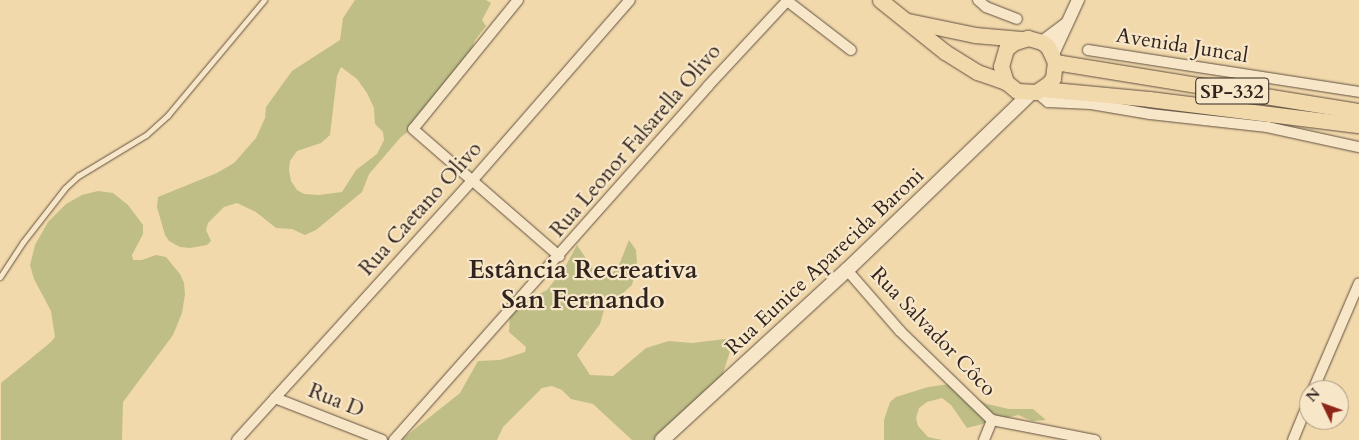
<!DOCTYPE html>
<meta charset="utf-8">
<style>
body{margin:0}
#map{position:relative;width:1359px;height:440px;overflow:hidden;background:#f2d9ab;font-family:Cardo,serif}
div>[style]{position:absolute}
.green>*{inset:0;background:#bebe86}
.roads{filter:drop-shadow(0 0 1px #615142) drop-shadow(0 0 1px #615142)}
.service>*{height:5px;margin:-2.5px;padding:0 2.5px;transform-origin:2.5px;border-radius:2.5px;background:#f7e6c8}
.minor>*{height:10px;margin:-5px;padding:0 5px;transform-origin:5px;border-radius:5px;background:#f7e6c8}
.tertiary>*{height:12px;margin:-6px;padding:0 6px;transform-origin:6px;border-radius:6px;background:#f7e6c8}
.secondary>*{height:14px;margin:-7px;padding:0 7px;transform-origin:7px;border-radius:7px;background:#f7e6c8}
.primary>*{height:15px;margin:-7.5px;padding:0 7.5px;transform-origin:7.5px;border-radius:7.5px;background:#f2d9ab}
span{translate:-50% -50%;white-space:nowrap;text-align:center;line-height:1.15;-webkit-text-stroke:4.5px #f7e6c8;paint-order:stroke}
.shield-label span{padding:1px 4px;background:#f7e6c8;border:1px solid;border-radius:4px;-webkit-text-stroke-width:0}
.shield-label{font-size:20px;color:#31241f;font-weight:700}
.street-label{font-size:21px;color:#31241f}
.district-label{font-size:26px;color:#31241f;font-weight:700}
.north{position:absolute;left:1299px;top:380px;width:50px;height:50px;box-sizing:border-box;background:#f7e6c8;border:1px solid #a89884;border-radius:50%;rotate:312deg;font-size:14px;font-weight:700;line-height:20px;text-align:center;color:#31241f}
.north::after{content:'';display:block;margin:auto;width:18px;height:22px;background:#8f2418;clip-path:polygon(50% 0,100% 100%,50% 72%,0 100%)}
</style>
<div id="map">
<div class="green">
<div style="clip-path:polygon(evenodd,355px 0,486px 0,491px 3px,482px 20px,486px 26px,475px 40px,461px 77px,423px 120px,401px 137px,369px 174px,362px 192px,316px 230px,305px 235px,292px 229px,276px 228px,256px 212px,237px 203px,224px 207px,208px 223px,206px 230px,211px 241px,207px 245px,190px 248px,180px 247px,169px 241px,165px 235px,157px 207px,158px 197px,217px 173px,234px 163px,256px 138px,265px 118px,266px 107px,292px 71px,340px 40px,343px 18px,355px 0,341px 67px,357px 79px,367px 93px,374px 108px,375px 124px,383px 132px,384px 140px,377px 154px,356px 170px,342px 192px,319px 195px,304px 194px,297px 190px,291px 181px,289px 170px,290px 161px,297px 151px,321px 143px,330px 135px,337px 76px,341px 67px)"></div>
<div style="clip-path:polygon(98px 191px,113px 193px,128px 205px,143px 225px,143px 234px,132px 255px,133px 260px,142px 260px,156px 255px,166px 257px,180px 274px,184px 283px,185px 294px,182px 313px,173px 335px,123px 402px,122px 440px,1px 440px,1px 383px,51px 342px,55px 337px,51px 311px,34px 279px,30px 265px,35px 245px,48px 222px,66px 204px,82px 195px)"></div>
<div style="clip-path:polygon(629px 240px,636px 250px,637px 264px,632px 285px,604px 310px,600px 324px,577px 355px,590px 375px,613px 376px,646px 348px,669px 341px,692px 343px,734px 338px,722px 377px,657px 440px,632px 440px,593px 404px,571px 399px,562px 390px,552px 386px,542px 388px,503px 427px,497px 440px,401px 440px,460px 393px,478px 361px,500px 360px,525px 352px,526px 347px,509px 332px,510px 316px,525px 301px,547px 290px,565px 267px,577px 245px,599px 278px,617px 270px)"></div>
<div style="clip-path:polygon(950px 384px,987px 404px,1009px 409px,1033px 409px,1046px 420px,1032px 421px,1018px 415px,967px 428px,951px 405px,942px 398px,927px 402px,919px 408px,916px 418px,918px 426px,928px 437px,942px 440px,884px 440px,884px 420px,890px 402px,896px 397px,928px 387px)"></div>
</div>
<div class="roads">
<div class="service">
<div style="left:0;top:277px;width:42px;rotate:-56.7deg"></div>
<div style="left:23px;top:242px;width:68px;rotate:-52.1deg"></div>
<div style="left:65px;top:188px;width:18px;rotate:-43deg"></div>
<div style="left:78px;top:176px;width:79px;rotate:-31.1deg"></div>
<div style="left:146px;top:135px;width:30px;rotate:-42deg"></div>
<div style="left:168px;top:115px;width:150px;rotate:-50.1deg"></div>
</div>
<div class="minor">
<div style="left:518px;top:0;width:166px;rotate:129.1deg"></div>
<div style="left:413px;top:129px;width:194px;rotate:41deg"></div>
<div style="left:786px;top:0;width:82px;rotate:37.6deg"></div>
<div style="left:978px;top:0;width:11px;rotate:41deg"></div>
<div style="left:986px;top:7px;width:33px;rotate:21deg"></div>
<div style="left:1088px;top:50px;width:274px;rotate:8.8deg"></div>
<div style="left:1036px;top:92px;width:16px;rotate:40deg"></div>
<div style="left:1048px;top:102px;width:43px;rotate:2.7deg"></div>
<div style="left:1091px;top:104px;width:60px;rotate:9.6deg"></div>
<div style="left:1150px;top:114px;width:118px;rotate:6.3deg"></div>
<div style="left:1267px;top:127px;width:94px;rotate:12.3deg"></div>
<div style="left:847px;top:270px;width:81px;rotate:49deg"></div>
<div style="left:900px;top:331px;width:128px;rotate:44.1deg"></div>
<div style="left:1313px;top:390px;width:116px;rotate:-66.7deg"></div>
<div style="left:275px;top:398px;width:115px;rotate:21.4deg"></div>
<div style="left:992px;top:420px;width:105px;rotate:11deg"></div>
<div style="left:237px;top:440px;width:350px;rotate:-47.8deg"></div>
<div style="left:472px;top:181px;width:240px;rotate:-48.9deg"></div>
<div style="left:394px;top:440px;width:473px;rotate:-48.4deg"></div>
<div style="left:708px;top:86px;width:116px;rotate:-47.1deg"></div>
<div style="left:984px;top:440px;width:22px;rotate:-68deg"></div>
<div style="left:1293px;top:440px;width:42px;rotate:-67.7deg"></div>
</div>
<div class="tertiary">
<div style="left:1042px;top:42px;width:30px;rotate:-37deg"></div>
<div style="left:1053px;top:54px;width:60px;rotate:-65.2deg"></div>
</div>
<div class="secondary">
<div style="left:662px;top:440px;width:251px;rotate:-42.6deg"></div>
<div style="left:847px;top:270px;width:255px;rotate:-43.9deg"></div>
</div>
<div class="primary">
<div style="left:880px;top:0;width:83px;rotate:38.7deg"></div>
<div style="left:945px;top:52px;width:38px;rotate:32deg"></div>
<div style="left:977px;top:72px;width:31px;rotate:19deg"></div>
<div style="left:1006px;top:82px;width:14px;rotate:39deg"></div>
<div style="left:1017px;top:91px;width:19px;rotate:3deg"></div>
<div style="left:1036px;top:92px;width:14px;rotate:-34deg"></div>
<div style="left:1048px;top:84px;width:8px;rotate:-50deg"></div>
<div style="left:1053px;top:78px;width:16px;rotate:-83deg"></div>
<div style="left:1055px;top:62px;width:17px;rotate:-115deg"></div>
<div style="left:1048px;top:47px;width:8px;rotate:-140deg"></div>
<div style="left:1042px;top:42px;width:15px;rotate:-164deg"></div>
<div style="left:1028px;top:38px;width:16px;rotate:162deg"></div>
<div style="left:1013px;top:43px;width:9px;rotate:139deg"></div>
<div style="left:1006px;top:49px;width:18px;rotate:106deg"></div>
<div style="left:1001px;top:66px;width:17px;rotate:73deg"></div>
<div style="left:908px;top:21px;width:68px;rotate:11.8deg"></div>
<div style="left:975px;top:35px;width:46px;rotate:5deg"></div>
<div style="left:1055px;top:62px;width:308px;rotate:9.2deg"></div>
<div style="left:1042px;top:89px;width:107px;rotate:5.3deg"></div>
<div style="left:1149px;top:99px;width:212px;rotate:7.1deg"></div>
</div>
</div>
<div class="shield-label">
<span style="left:1232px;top:91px">SP-332</span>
</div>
<div class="street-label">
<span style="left:1182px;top:46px;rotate:9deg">Avenida Juncal</span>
<span style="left:636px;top:141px;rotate:-49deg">Rua Leonor Falsarella Olivo</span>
<span style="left:421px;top:209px;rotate:-48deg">Rua Caetano Olivo</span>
<span style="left:825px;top:262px;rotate:-43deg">Rua Eunice Aparecida Baroni</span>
<span style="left:933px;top:332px;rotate:46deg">Rua Salvador Côco</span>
<span style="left:336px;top:401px;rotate:22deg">Rua D</span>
</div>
<div class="district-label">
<span style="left:583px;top:285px">Estância Recreativa<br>San Fernando</span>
</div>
<div class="north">N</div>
</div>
